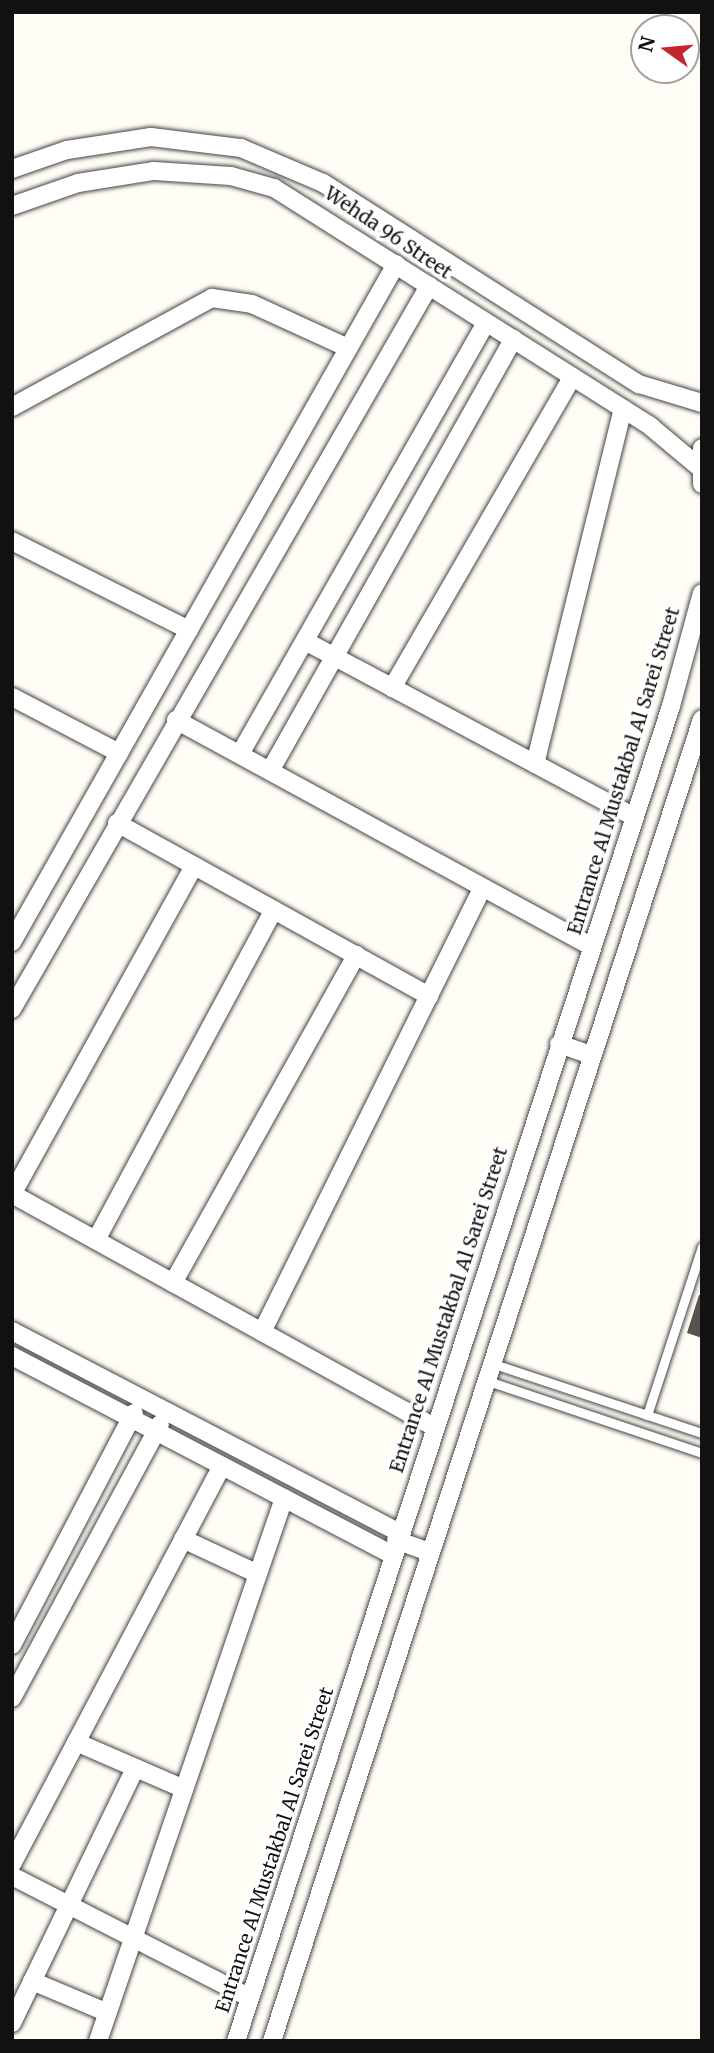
<!DOCTYPE html>
<style>
body{margin:0}
#map{position:relative;width:714px;height:2053px;overflow:hidden;background:#fffdf5;font-family:Merriweather,serif}
div>[style]{position:absolute}
.building>*{inset:0;background:#5a524d}
.roads{filter:drop-shadow(0 0 2px #444) drop-shadow(0 0 2px #444)}
.lane>*{height:9px;margin:-4.5px;padding:0 4.5px;transform-origin:4.5px;border-radius:4.5px;background:#fff}
.street>*{height:18px;margin:-9px;padding:0 9px;transform-origin:9px;border-radius:9px;background:#fff}
span{translate:-50% -50%;white-space:nowrap;text-align:center;line-height:1.15;-webkit-text-stroke:7px #fff;paint-order:stroke}
.street-label{font-size:19px;color:#111}
.frame{position:absolute;inset:0;border:14px solid #111;pointer-events:none}
.north{position:absolute;left:630px;top:14px;width:70px;height:70px;box-sizing:border-box;background:#fff;border:2px solid #a0a0a0;border-radius:50%;rotate:285deg;font-size:19px;font-weight:700;line-height:28px;text-align:center;color:#111}
.north::after{content:'';display:block;margin:auto;width:24px;height:32px;background:#c4262e;clip-path:polygon(50% 0,100% 100%,50% 72%,0 100%)}
</style>
<div id="map">
<div class="building">
<div style="clip-path:polygon(699px 1295px,702px 1295px,702px 1338px,687px 1333px)"></div>
</div>
<div class="roads">
<div class="lane">
<div style="left:491px;top:1363px;width:222px;rotate:18.4deg"></div>
<div style="left:485px;top:1380px;width:229px;rotate:18.6deg"></div>
<div style="left:647px;top:1415px;width:177px;rotate:-71.9deg"></div>
</div>
<div class="street">
<div style="left:12px;top:169px;width:58px;rotate:-19.1deg"></div>
<div style="left:67px;top:150px;width:85px;rotate:-8.8deg"></div>
<div style="left:151px;top:137px;width:91px;rotate:7deg"></div>
<div style="left:241px;top:148px;width:89px;rotate:23.1deg"></div>
<div style="left:323px;top:183px;width:375px;rotate:32.5deg"></div>
<div style="left:639px;top:384px;width:66px;rotate:16.8deg"></div>
<div style="left:12px;top:206px;width:70px;rotate:-19.2deg"></div>
<div style="left:78px;top:183px;width:77px;rotate:-9deg"></div>
<div style="left:154px;top:171px;width:77px;rotate:3.7deg"></div>
<div style="left:231px;top:176px;width:45px;rotate:15.6deg"></div>
<div style="left:274px;top:188px;width:445px;rotate:32.3deg"></div>
<div style="left:650px;top:426px;width:64px;rotate:39.9deg"></div>
<div style="left:12px;top:407px;width:228px;rotate:-28.6deg"></div>
<div style="left:212px;top:298px;width:40px;rotate:8.5deg"></div>
<div style="left:252px;top:304px;width:106px;rotate:24.6deg"></div>
<div style="left:702px;top:448px;width:36px;rotate:90deg"></div>
<div style="left:12px;top:541px;width:198px;rotate:26.7deg"></div>
<div style="left:305px;top:641px;width:373px;rotate:28.1deg"></div>
<div style="left:392px;top:688px;width:359px;rotate:-59.9deg"></div>
<div style="left:12px;top:697px;width:121px;rotate:27.6deg"></div>
<div style="left:176px;top:720px;width:473px;rotate:28.6deg"></div>
<div style="left:240px;top:754px;width:497px;rotate:-60.3deg"></div>
<div style="left:535px;top:764px;width:366px;rotate:-76.1deg"></div>
<div style="left:270px;top:771px;width:496px;rotate:-60.6deg"></div>
<div style="left:117px;top:823px;width:357px;rotate:29deg"></div>
<div style="left:194px;top:866px;width:375px;rotate:119deg"></div>
<div style="left:12px;top:1194px;width:481px;rotate:28.9deg"></div>
<div style="left:12px;top:942px;width:779px;rotate:-60.47deg"></div>
<div style="left:12px;top:1009px;width:835px;rotate:-60.03deg"></div>
<div style="left:559px;top:1044px;width:34px;rotate:19deg"></div>
<div style="left:96px;top:1240px;width:375px;rotate:-61.7deg"></div>
<div style="left:173px;top:1283px;width:376px;rotate:-60.8deg"></div>
<div style="left:12px;top:1331px;width:435px;rotate:27.5deg"></div>
<div style="left:262px;top:1332px;width:495px;rotate:-63.6deg"></div>
<div style="left:12px;top:1356px;width:428px;rotate:27.6deg"></div>
<div style="left:183px;top:1539px;width:81px;rotate:25deg"></div>
<div style="left:396px;top:1540px;width:33px;rotate:20deg"></div>
<div style="left:12px;top:1645px;width:262px;rotate:-62.3deg"></div>
<div style="left:12px;top:1698px;width:311px;rotate:-61.6deg"></div>
<div style="left:76px;top:1742px;width:118px;rotate:23.5deg"></div>
<div style="left:12px;top:1864px;width:450px;rotate:-62.2deg"></div>
<div style="left:12px;top:1876px;width:267px;rotate:27.1deg"></div>
<div style="left:32px;top:1981px;width:82px;rotate:22.8deg"></div>
<div style="left:12px;top:2023px;width:283px;rotate:-64.2deg"></div>
<div style="left:98px;top:2041px;width:574px;rotate:-71.09deg"></div>
<div style="left:236px;top:2041px;width:1404px;rotate:-71.95deg"></div>
<div style="left:671px;top:706px;width:117px;rotate:-74.7deg"></div>
<div style="left:272px;top:2041px;width:1390px;rotate:-71.98deg"></div>
</div>
</div>
<div class="street-label">
<span style="left:388px;top:233px;rotate:34deg">Wehda 96 Street</span>
<span style="left:624px;top:771px;rotate:-73deg">Entrance Al Mustakbal Al Sarei Street</span>
<span style="left:449px;top:1310px;rotate:-72deg">Entrance Al Mustakbal Al Sarei Street</span>
<span style="left:275px;top:1850px;rotate:-72deg">Entrance Al Mustakbal Al Sarei Street</span>
</div>
<div class="frame"></div>
<div class="north">N</div>
</div>
